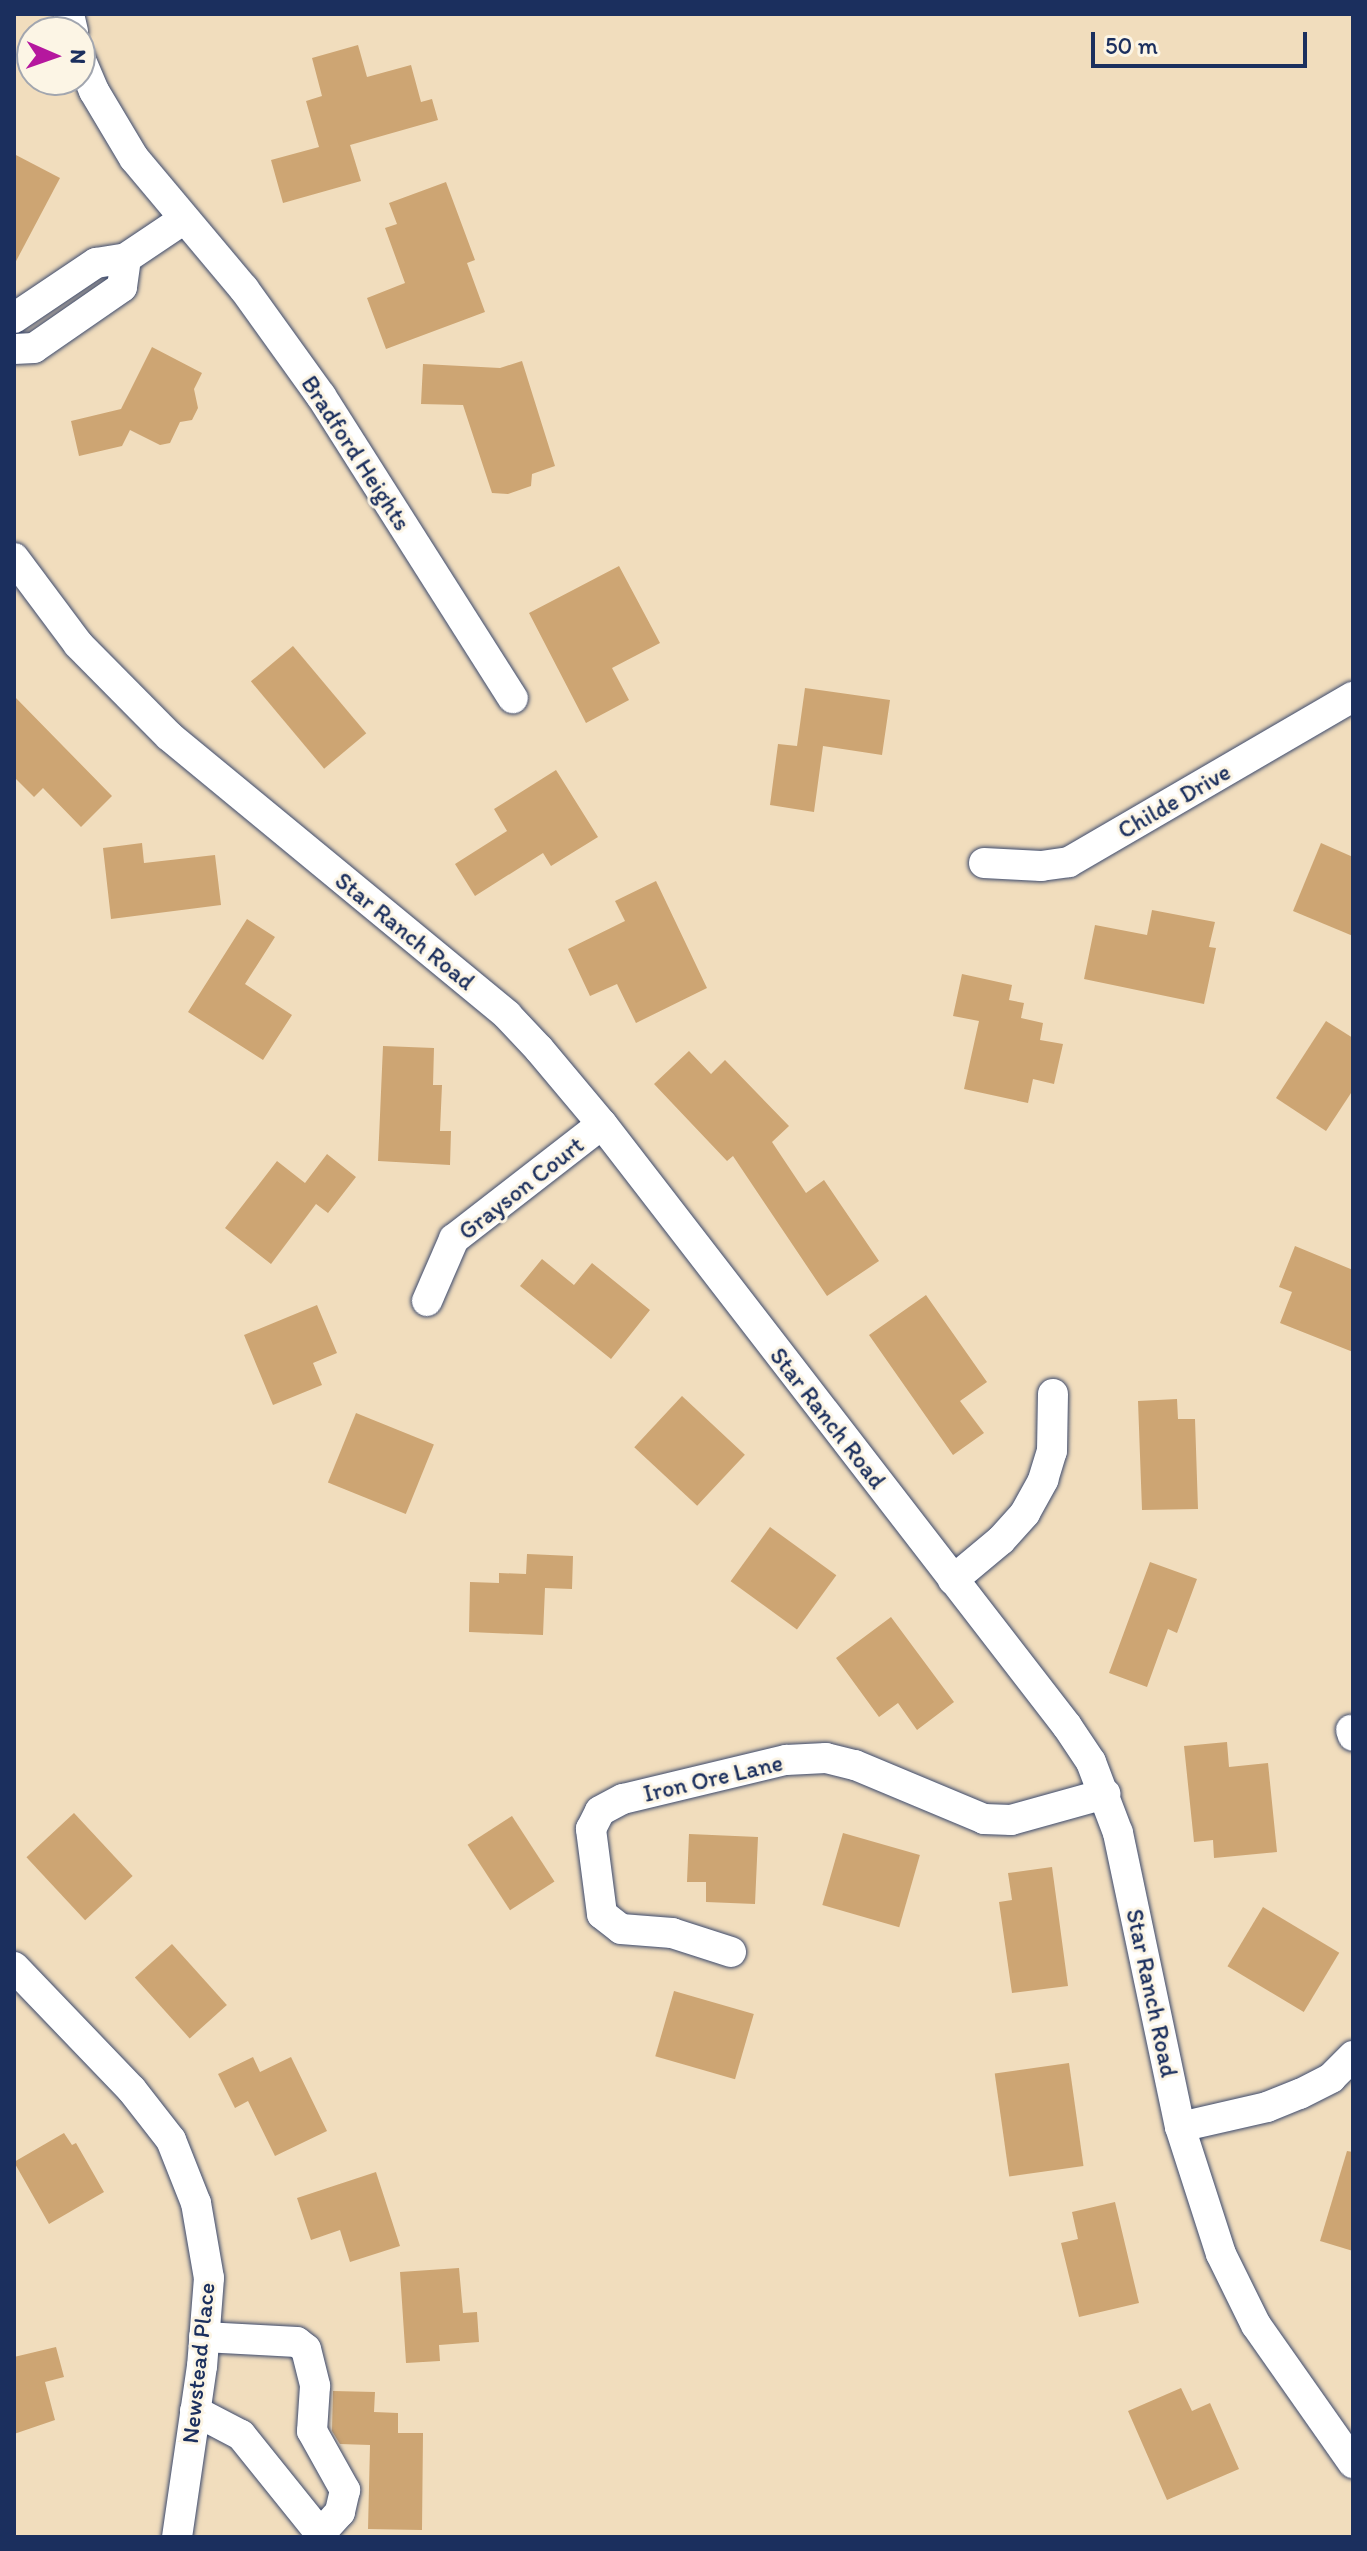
<!DOCTYPE html>
<style>
body{margin:0}
#map{position:relative;width:1367px;height:2551px;overflow:hidden;background:#f1ddbd;font-family:Itim,sans-serif}
div>[style]{position:absolute}
.building>*{inset:0;background:#cda573;transform-origin:0 0}
.roads{filter:drop-shadow(0 0 2px #3b496c) drop-shadow(0 0 2px #3b496c)}
.minor>*{height:30px;margin:-15px;padding:0 15px;transform-origin:15px;border-radius:15px;background:#fff}
span{translate:-50% -50%;white-space:nowrap;text-align:center;line-height:1.15;-webkit-text-stroke:6px #fcf5e5;paint-order:stroke}
.street-label{font-size:24px;color:#1b2f5e}
.frame{position:absolute;inset:0;border:16px solid #1b2f5e;pointer-events:none}
.north{position:absolute;left:16px;top:16px;width:80px;height:80px;box-sizing:border-box;background:#fcf5e5;border:2px solid #a2a6af;border-radius:50%;rotate:92deg;font-size:22px;font-weight:700;line-height:32px;text-align:center;color:#1b2f5e}
.north::after{content:'';display:block;margin:auto;width:28px;height:36px;background:#b5179e;clip-path:polygon(50% 0,100% 100%,50% 72%,0 100%)}
.scale{position:absolute;left:1091px;top:32px;width:216px;height:36px;box-sizing:border-box;border:4px solid #1b2f5e;border-top:0;padding-left:10px;font-size:24px;line-height:28px;white-space:nowrap;color:#1b2f5e;-webkit-text-stroke:6px #fcf5e5;paint-order:stroke}
</style>
<div id="map">
<div class="building">
<div style="clip-path:polygon(358px 45px,367px 77px,411px 65px,421px 102px,432px 99px,438px 120px,350px 145px,361px 181px,283px 203px,271px 160px,319px 147px,306px 101px,322px 96px,312px 58px)"></div>
<div style="clip-path:polygon(14px 154px,60px 178px,14px 265px)"></div>
<div style="clip-path:polygon(446px 182px,475px 260px,467px 263px,485px 312px,386px 349px,367px 298px,405px 283px,385px 228px,397px 224px,389px 203px)"></div>
<div style="clip-path:polygon(152px 347px,202px 373px,194px 389px,198px 408px,192px 420px,180px 422px,170px 443px,160px 445px,130px 430px,122px 446px,79px 456px,71px 421px,121px 409px)"></div>
<div style="clip-path:polygon(522px 361px,555px 466px,532px 474px,531px 486px,508px 494px,492px 493px,463px 405px,421px 404px,423px 364px,500px 368px)"></div>
<div style="clip-path:polygon(619px 566px,660px 643px,612px 668px,629px 700px,586px 723px,529px 613px)"></div>
<div style="left:293px;top:646px;width:114px;height:55px;rotate:50deg"></div>
<div style="clip-path:polygon(805px 688px,890px 700px,882px 755px,823px 746px,814px 812px,770px 805px,778px 744px,797px 746px)"></div>
<div style="clip-path:polygon(14px 696px,112px 796px,81px 827px,43px 788px,34px 797px,14px 777px)"></div>
<div style="clip-path:polygon(556px 770px,598px 837px,551px 866px,543px 853px,475px 896px,455px 864px,507px 831px,494px 809px)"></div>
<div style="clip-path:polygon(142px 843px,144px 863px,215px 855px,221px 905px,111px 919px,103px 848px)"></div>
<div style="clip-path:polygon(1321px 843px,1353px 857px,1353px 936px,1293px 911px)"></div>
<div style="clip-path:polygon(656px 881px,707px 988px,636px 1023px,617px 984px,590px 996px,568px 949px,625px 921px,615px 901px)"></div>
<div style="clip-path:polygon(1152px 910px,1215px 922px,1209px 947px,1216px 948px,1204px 1004px,1084px 979px,1095px 925px,1147px 935px)"></div>
<div style="clip-path:polygon(247px 919px,275px 937px,245px 984px,292px 1015px,263px 1060px,188px 1012px)"></div>
<div style="clip-path:polygon(962px 974px,1012px 985px,1009px 1000px,1024px 1003px,1021px 1018px,1043px 1023px,1040px 1040px,1063px 1044px,1054px 1084px,1033px 1079px,1028px 1103px,964px 1089px,979px 1021px,953px 1016px)"></div>
<div style="clip-path:polygon(1326px 1021px,1353px 1038px,1353px 1090px,1326px 1131px,1276px 1098px)"></div>
<div style="clip-path:polygon(383px 1046px,434px 1048px,433px 1085px,442px 1085px,440px 1131px,451px 1131px,450px 1165px,378px 1161px)"></div>
<div style="clip-path:polygon(689px 1051px,711px 1074px,725px 1060px,789px 1126px,772px 1142px,806px 1193px,824px 1180px,879px 1261px,827px 1296px,733px 1156px,727px 1161px,654px 1084px)"></div>
<div style="clip-path:polygon(327px 1154px,356px 1177px,328px 1213px,316px 1204px,271px 1264px,225px 1228px,277px 1161px,305px 1183px)"></div>
<div style="clip-path:polygon(1295px 1246px,1353px 1270px,1353px 1352px,1280px 1323px,1292px 1292px,1279px 1287px)"></div>
<div style="clip-path:polygon(542px 1259px,574px 1285px,592px 1263px,650px 1310px,611px 1359px,520px 1286px)"></div>
<div style="clip-path:polygon(926px 1295px,987px 1382px,960px 1401px,984px 1433px,953px 1455px,869px 1335px)"></div>
<div style="clip-path:polygon(317px 1305px,337px 1353px,313px 1363px,322px 1385px,273px 1405px,244px 1335px)"></div>
<div style="left:682px;top:1396px;width:86px;height:70px;rotate:43deg"></div>
<div style="clip-path:polygon(1177px 1399px,1178px 1419px,1195px 1419px,1198px 1509px,1142px 1510px,1138px 1401px)"></div>
<div style="left:356px;top:1413px;width:84px;height:75px;rotate:22deg"></div>
<div style="left:770px;top:1527px;width:82px;height:67px;rotate:36deg"></div>
<div style="clip-path:polygon(527px 1554px,573px 1556px,572px 1589px,545px 1588px,543px 1635px,469px 1632px,470px 1582px,499px 1583px,499px 1573px,526px 1574px)"></div>
<div style="clip-path:polygon(1150px 1562px,1197px 1579px,1177px 1633px,1168px 1629px,1147px 1687px,1109px 1673px)"></div>
<div style="clip-path:polygon(891px 1617px,954px 1702px,917px 1730px,898px 1703px,879px 1717px,836px 1658px)"></div>
<div style="clip-path:polygon(1227px 1742px,1229px 1767px,1268px 1763px,1277px 1852px,1214px 1858px,1213px 1840px,1194px 1842px,1184px 1746px)"></div>
<div style="left:74px;top:1813px;width:86px;height:65px;rotate:47deg"></div>
<div style="left:512px;top:1816px;width:78px;height:53px;rotate:57deg"></div>
<div style="left:843px;top:1833px;width:80px;height:75px;rotate:16deg"></div>
<div style="clip-path:polygon(689px 1834px,758px 1837px,755px 1904px,706px 1902px,706px 1882px,687px 1882px)"></div>
<div style="clip-path:polygon(1052px 1867px,1068px 1986px,1012px 1993px,999px 1902px,1012px 1900px,1008px 1873px)"></div>
<div style="left:1263px;top:1907px;width:89px;height:69px;rotate:31deg"></div>
<div style="left:172px;top:1944px;width:82px;height:50px;rotate:48deg"></div>
<div style="left:674px;top:1991px;width:83px;height:68px;rotate:16deg"></div>
<div style="clip-path:polygon(253px 2057px,260px 2072px,291px 2057px,327px 2131px,275px 2156px,248px 2101px,235px 2108px,218px 2074px)"></div>
<div style="left:1069px;top:2063px;width:104px;height:75px;rotate:82deg"></div>
<div style="clip-path:polygon(64px 2133px,72px 2145px,76px 2143px,104px 2192px,49px 2224px,14px 2162px)"></div>
<div style="clip-path:polygon(1347px 2151px,1353px 2152px,1353px 2251px,1320px 2241px)"></div>
<div style="clip-path:polygon(376px 2172px,400px 2246px,350px 2262px,340px 2230px,311px 2240px,297px 2198px)"></div>
<div style="clip-path:polygon(1115px 2202px,1139px 2303px,1079px 2317px,1061px 2243px,1078px 2239px,1072px 2212px)"></div>
<div style="clip-path:polygon(459px 2268px,463px 2313px,477px 2312px,479px 2342px,439px 2345px,440px 2361px,406px 2363px,400px 2272px)"></div>
<div style="clip-path:polygon(56px 2347px,64px 2377px,45px 2382px,55px 2420px,14px 2434px,14px 2357px)"></div>
<div style="clip-path:polygon(1181px 2388px,1192px 2411px,1210px 2403px,1239px 2469px,1167px 2500px,1128px 2411px)"></div>
<div style="clip-path:polygon(333px 2391px,375px 2392px,374px 2412px,398px 2413px,398px 2433px,423px 2433px,422px 2530px,368px 2529px,370px 2445px,340px 2444px,332px 2431px)"></div>
</div>
<div class="roads">
<div class="minor">
<div style="left:69px;top:14px;width:18px;rotate:77deg"></div>
<div style="left:80px;top:58px;width:36px;rotate:67deg"></div>
<div style="left:94px;top:91px;width:78px;rotate:59.2deg"></div>
<div style="left:134px;top:158px;width:171px;rotate:50deg"></div>
<div style="left:244px;top:289px;width:132px;rotate:54.3deg"></div>
<div style="left:321px;top:396px;width:358px;rotate:57.6deg"></div>
<div style="left:14px;top:318px;width:99px;rotate:-33.9deg"></div>
<div style="left:96px;top:263px;width:30px;rotate:-9deg"></div>
<div style="left:126px;top:258px;width:70px;rotate:-33.9deg"></div>
<div style="left:14px;top:349px;width:20px;rotate:-3deg"></div>
<div style="left:34px;top:348px;width:107px;rotate:-34.7deg"></div>
<div style="left:122px;top:287px;width:29px;rotate:-82deg"></div>
<div style="left:14px;top:558px;width:107px;rotate:53.3deg"></div>
<div style="left:78px;top:644px;width:129px;rotate:45.3deg"></div>
<div style="left:169px;top:736px;width:438px;rotate:39.5deg"></div>
<div style="left:507px;top:1015px;width:47px;rotate:46.7deg"></div>
<div style="left:539px;top:1049px;width:98px;rotate:50deg"></div>
<div style="left:602px;top:1124px;width:761px;rotate:52.32deg"></div>
<div style="left:1067px;top:1726px;width:43px;rotate:56.3deg"></div>
<div style="left:1091px;top:1762px;width:76px;rotate:69.2deg"></div>
<div style="left:1118px;top:1833px;width:300px;rotate:78.1deg"></div>
<div style="left:1180px;top:2127px;width:133px;rotate:72.1deg"></div>
<div style="left:1221px;top:2254px;width:79px;rotate:63.8deg"></div>
<div style="left:1256px;top:2325px;width:169px;rotate:54.9deg"></div>
<div style="left:984px;top:863px;width:57px;rotate:3deg"></div>
<div style="left:1041px;top:866px;width:28px;rotate:-8deg"></div>
<div style="left:1069px;top:862px;width:328px;rotate:-30.2deg"></div>
<div style="left:427px;top:1301px;width:68px;rotate:-66.5deg"></div>
<div style="left:454px;top:1239px;width:187px;rotate:-37.8deg"></div>
<div style="left:953px;top:1580px;width:62px;rotate:-39.8deg"></div>
<div style="left:1001px;top:1540px;width:36px;rotate:-48deg"></div>
<div style="left:1025px;top:1513px;width:38px;rotate:-61deg"></div>
<div style="left:1043px;top:1480px;width:30px;rotate:-73deg"></div>
<div style="left:1052px;top:1451px;width:57px;rotate:-89deg"></div>
<div style="left:1351px;top:1730px;width:6px;rotate:72deg"></div>
<div style="left:731px;top:1952px;width:62px;rotate:-162.1deg"></div>
<div style="left:672px;top:1933px;width:51px;rotate:-175.5deg"></div>
<div style="left:621px;top:1929px;width:24px;rotate:-142deg"></div>
<div style="left:602px;top:1914px;width:86px;rotate:-97.4deg"></div>
<div style="left:591px;top:1829px;width:20px;rotate:-63deg"></div>
<div style="left:600px;top:1811px;width:26px;rotate:-28deg"></div>
<div style="left:623px;top:1799px;width:168px;rotate:-13.5deg"></div>
<div style="left:786px;top:1760px;width:40px;rotate:-2.9deg"></div>
<div style="left:826px;top:1758px;width:30px;rotate:14deg"></div>
<div style="left:855px;top:1765px;width:140px;rotate:22.7deg"></div>
<div style="left:984px;top:1819px;width:27px;rotate:2deg"></div>
<div style="left:1011px;top:1820px;width:98px;rotate:-15.5deg"></div>
<div style="left:14px;top:1967px;width:170px;rotate:46.2deg"></div>
<div style="left:132px;top:2090px;width:63px;rotate:52deg"></div>
<div style="left:171px;top:2140px;width:68px;rotate:68.4deg"></div>
<div style="left:196px;top:2203px;width:76px;rotate:80.2deg"></div>
<div style="left:209px;top:2278px;width:88px;rotate:94.5deg"></div>
<div style="left:202px;top:2366px;width:173px;rotate:98.3deg"></div>
<div style="left:1180px;top:2127px;width:89px;rotate:-12.9deg"></div>
<div style="left:1267px;top:2107px;width:35px;rotate:-22deg"></div>
<div style="left:1300px;top:2094px;width:35px;rotate:-27deg"></div>
<div style="left:1331px;top:2078px;width:31px;rotate:-45deg"></div>
<div style="left:204px;top:2337px;width:93px;rotate:3.1deg"></div>
<div style="left:297px;top:2342px;width:11px;rotate:38deg"></div>
<div style="left:306px;top:2349px;width:38px;rotate:76deg"></div>
<div style="left:315px;top:2386px;width:45px;rotate:93.8deg"></div>
<div style="left:312px;top:2431px;width:68px;rotate:60.8deg"></div>
<div style="left:345px;top:2490px;width:23px;rotate:103deg"></div>
<div style="left:340px;top:2512px;width:28px;rotate:132deg"></div>
<div style="left:195px;top:2411px;width:52px;rotate:27.6deg"></div>
<div style="left:241px;top:2435px;width:131px;rotate:51.2deg"></div>
</div>
</div>
<div class="street-label">
<span style="left:356px;top:453px;rotate:57deg">Bradford Heights</span>
<span style="left:1174px;top:801px;rotate:-30deg">Childe Drive</span>
<span style="left:405px;top:931px;rotate:39deg">Star Ranch Road</span>
<span style="left:521px;top:1188px;rotate:-38deg">Grayson Court</span>
<span style="left:828px;top:1418px;rotate:52deg">Star Ranch Road</span>
<span style="left:713px;top:1778px;rotate:-13deg">Iron Ore Lane</span>
<span style="left:1152px;top:1993px;rotate:78deg">Star Ranch Road</span>
<span style="left:198px;top:2363px;rotate:-84deg">Newstead Place</span>
</div>
<div class="frame"></div>
<div class="north">N</div>
<div class="scale">50 m</div>
</div>
